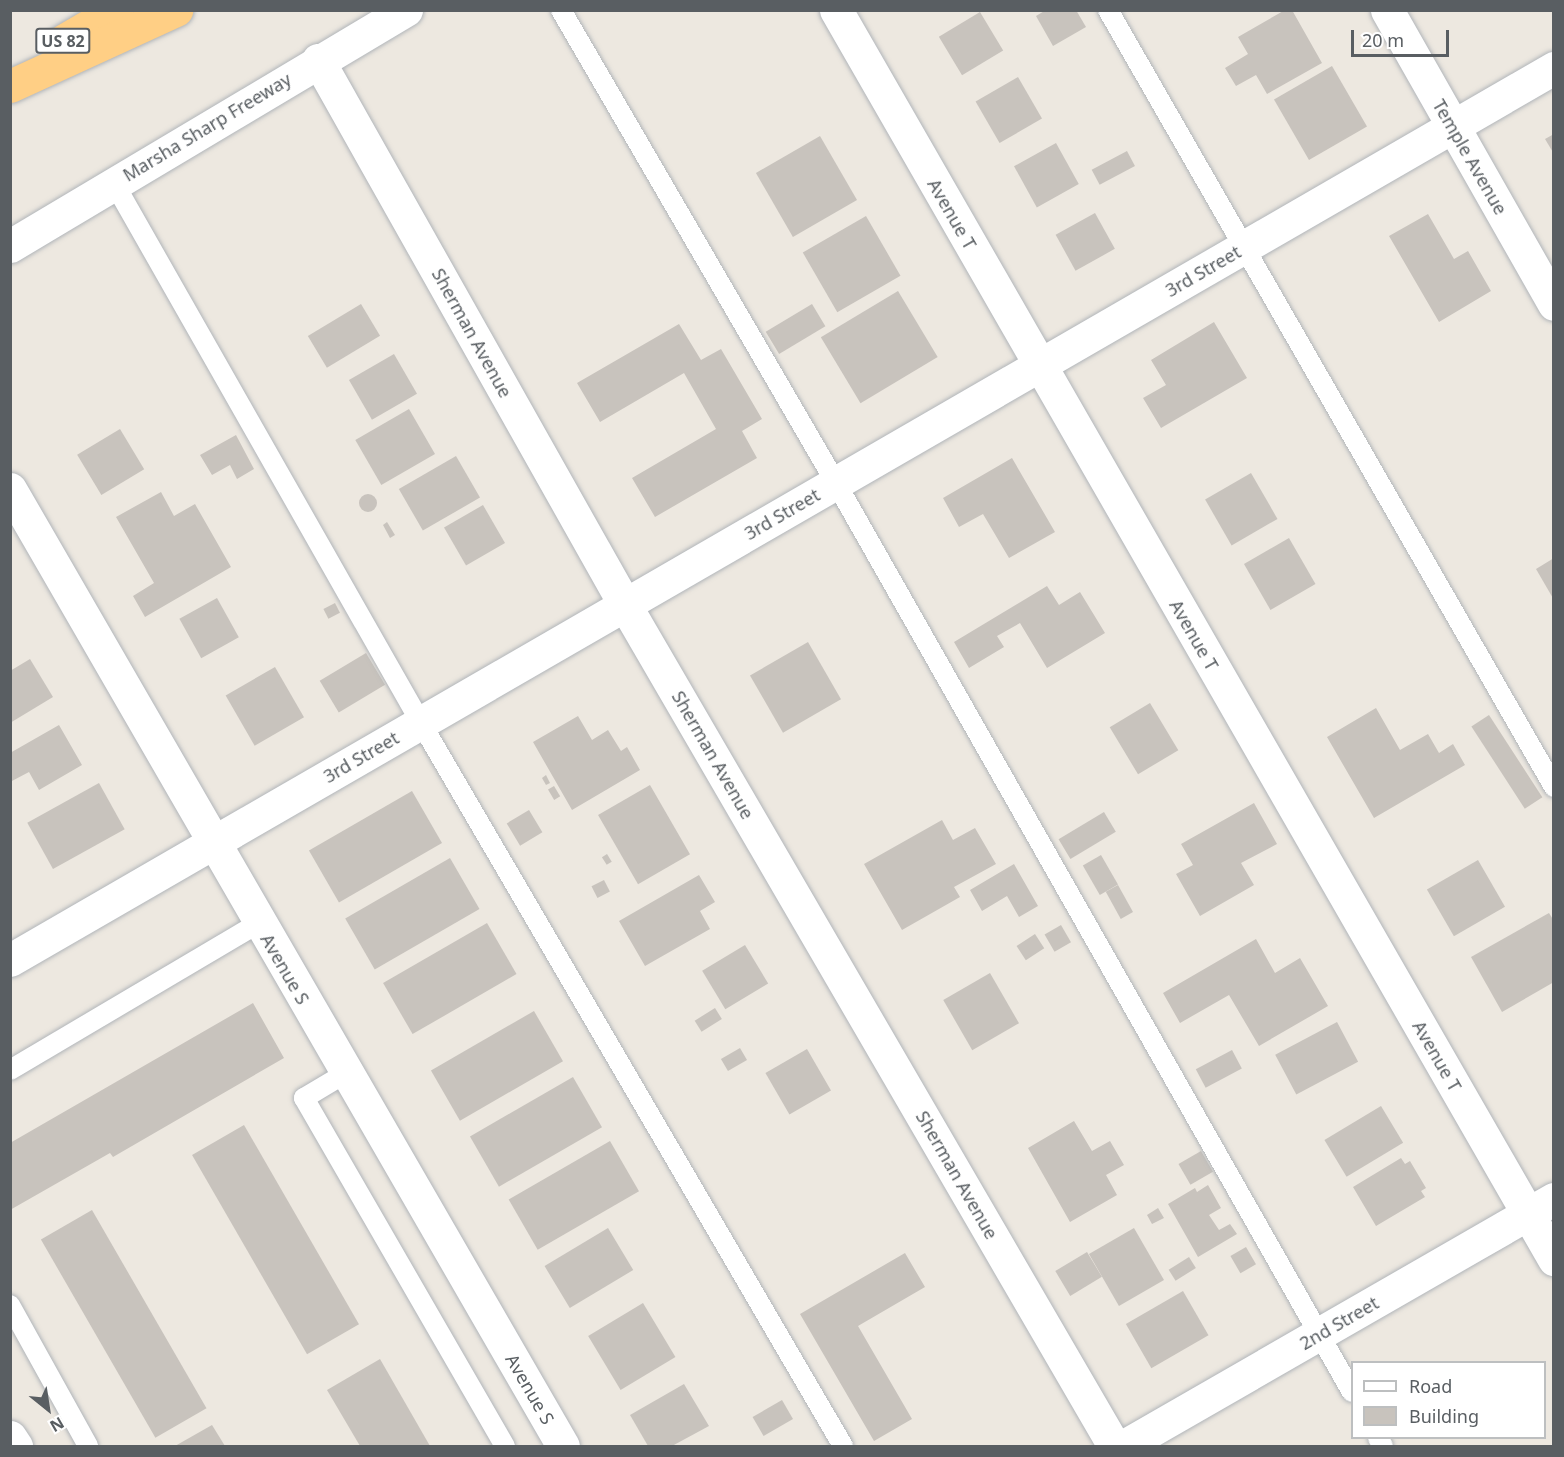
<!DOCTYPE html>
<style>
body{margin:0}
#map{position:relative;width:1564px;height:1457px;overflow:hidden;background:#ede8e0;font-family:"Noto Sans",sans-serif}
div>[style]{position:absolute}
.building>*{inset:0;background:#c8c3bd;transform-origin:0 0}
.round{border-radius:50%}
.roads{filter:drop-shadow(0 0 2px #b1b5b9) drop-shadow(0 0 2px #b1b5b9)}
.service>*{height:20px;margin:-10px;padding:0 10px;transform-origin:10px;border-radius:10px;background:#fff}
.minor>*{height:33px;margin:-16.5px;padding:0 16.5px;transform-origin:16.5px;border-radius:16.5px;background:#fff}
.secondary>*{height:33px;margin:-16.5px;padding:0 16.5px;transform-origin:16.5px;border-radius:16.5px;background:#fff}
.motorway>*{height:33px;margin:-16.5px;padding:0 16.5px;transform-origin:16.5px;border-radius:16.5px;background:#ffcf85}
span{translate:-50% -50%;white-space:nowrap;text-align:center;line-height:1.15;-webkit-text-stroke:4.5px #fff;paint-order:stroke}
.shield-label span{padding:2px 4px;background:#fff;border:2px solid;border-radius:4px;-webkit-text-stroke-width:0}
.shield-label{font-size:16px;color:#595e62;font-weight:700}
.street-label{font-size:18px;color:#595e62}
.frame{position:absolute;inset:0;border:12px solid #595e62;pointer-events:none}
.legend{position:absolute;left:1351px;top:1361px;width:195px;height:78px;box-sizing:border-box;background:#fff;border:2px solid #bdbfc0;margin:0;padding:8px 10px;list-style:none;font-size:18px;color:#595e62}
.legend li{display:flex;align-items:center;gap:12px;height:30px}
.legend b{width:30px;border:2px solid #bdbfc0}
.north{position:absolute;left:18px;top:1379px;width:60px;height:60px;-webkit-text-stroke:4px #fff;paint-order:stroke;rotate:150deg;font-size:16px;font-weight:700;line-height:24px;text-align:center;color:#595e62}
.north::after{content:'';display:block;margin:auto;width:21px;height:27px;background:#595e62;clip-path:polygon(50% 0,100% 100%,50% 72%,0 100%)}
.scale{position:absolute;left:1351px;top:30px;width:98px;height:27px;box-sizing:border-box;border:3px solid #595e62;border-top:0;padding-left:8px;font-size:18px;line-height:21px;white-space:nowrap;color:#595e62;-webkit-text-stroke:4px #fff;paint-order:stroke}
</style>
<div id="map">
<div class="building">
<div style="clip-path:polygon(1046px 10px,1076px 10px,1086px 27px,1053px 46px,1036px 16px)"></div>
<div style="clip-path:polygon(1285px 10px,1292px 10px,1322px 63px,1267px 94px,1256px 75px,1236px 86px,1225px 68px,1248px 54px,1238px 37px)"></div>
<div style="left:980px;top:12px;width:45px;height:48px;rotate:59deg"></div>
<div style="left:1332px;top:66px;width:70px;height:67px;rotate:60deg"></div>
<div style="left:1018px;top:77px;width:48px;height:49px;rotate:60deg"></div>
<div style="clip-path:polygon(1554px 134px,1554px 154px,1545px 139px)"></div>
<div style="left:820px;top:136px;width:74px;height:74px;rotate:60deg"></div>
<div style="left:1056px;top:143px;width:47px;height:48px;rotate:61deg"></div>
<div style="left:1127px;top:151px;width:17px;height:40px;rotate:62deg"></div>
<div style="left:1095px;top:213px;width:41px;height:45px;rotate:61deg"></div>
<div style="clip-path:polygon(1428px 214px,1454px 259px,1468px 251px,1491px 291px,1439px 322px,1389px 236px)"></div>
<div style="left:866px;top:216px;width:69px;height:73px;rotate:60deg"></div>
<div style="left:898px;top:291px;width:77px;height:90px;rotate:59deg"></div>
<div style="left:361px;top:304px;width:37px;height:62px;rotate:59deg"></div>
<div style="left:812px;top:304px;width:26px;height:54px;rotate:59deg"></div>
<div style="clip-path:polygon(1214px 322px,1247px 378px,1161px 428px,1143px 398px,1166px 385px,1151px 360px)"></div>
<div style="clip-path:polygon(679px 324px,701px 360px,721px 349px,762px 419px,742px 431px,757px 458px,655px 517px,632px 478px,716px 429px,684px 373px,600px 422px,577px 383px)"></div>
<div style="left:394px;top:354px;width:46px;height:52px;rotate:60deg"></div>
<div style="left:409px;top:409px;width:52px;height:62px;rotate:60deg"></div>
<div style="left:120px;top:429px;width:47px;height:50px;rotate:59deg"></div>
<div style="clip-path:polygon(236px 435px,254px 469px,237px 479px,230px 465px,212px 475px,200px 455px)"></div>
<div style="left:456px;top:456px;width:48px;height:66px;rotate:60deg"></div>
<div style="clip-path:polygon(1012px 458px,1055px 532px,1009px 558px,983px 514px,959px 527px,943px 498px)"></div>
<div style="left:1251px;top:473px;width:53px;height:53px;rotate:60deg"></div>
<div style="clip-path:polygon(161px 492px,174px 516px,195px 504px,231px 567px,145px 617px,133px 596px,154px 583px,116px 517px)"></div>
<div class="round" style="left:359px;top:494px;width:18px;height:18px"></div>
<div style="left:483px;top:505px;width:44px;height:45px;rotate:60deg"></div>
<div style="clip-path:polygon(387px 522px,395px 535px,390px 538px,383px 525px)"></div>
<div style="left:1289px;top:538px;width:53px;height:52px;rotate:60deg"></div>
<div style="clip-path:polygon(1554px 558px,1554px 600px,1536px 569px)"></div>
<div style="clip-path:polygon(1047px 586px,1059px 605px,1080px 592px,1105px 633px,1047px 668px,1020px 623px,997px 636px,1004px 647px,969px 668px,954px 642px)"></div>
<div style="left:217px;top:598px;width:45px;height:43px;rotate:61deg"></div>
<div style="left:335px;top:603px;width:11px;height:13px;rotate:63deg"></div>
<div style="left:808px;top:642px;width:66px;height:67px;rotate:60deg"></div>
<div style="left:366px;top:653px;width:37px;height:54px;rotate:59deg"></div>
<div style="clip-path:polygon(30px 659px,53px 697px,10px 723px,10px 671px)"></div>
<div style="left:275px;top:667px;width:58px;height:57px;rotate:60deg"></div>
<div style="left:1150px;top:703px;width:55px;height:47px;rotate:59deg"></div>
<div style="clip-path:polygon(1376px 708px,1400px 750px,1428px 734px,1439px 753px,1453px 744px,1465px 765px,1374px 818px,1327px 737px)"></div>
<div style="left:1489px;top:715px;width:98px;height:21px;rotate:57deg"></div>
<div style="clip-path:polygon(578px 716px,592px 740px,608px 730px,621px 751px,627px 747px,640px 770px,572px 810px,533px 742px)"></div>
<div style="clip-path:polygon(59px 725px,82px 765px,39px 790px,29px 772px,10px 782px,10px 753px)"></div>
<div style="clip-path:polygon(546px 775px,550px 783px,546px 785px,542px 778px)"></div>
<div style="left:99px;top:783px;width:53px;height:82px;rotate:61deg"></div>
<div style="left:650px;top:785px;width:80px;height:60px;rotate:60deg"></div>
<div style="left:554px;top:786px;width:12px;height:7px;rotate:59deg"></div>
<div style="left:412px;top:791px;width:60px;height:119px;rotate:60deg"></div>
<div style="clip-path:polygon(1254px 803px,1277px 844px,1241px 863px,1254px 885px,1200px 916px,1176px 874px,1193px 865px,1181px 844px)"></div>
<div style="left:529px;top:810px;width:26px;height:26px;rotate:59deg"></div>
<div style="left:1104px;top:812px;width:23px;height:53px;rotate:59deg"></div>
<div style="clip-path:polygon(942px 820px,953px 840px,975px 828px,996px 864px,954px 887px,960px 897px,902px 930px,864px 864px)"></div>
<div style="left:607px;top:854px;width:9px;height:6px;rotate:58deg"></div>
<div style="left:1101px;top:855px;width:34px;height:21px;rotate:60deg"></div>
<div style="left:450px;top:858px;width:59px;height:121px;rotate:60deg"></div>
<div style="left:1478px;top:860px;width:54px;height:59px;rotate:60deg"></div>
<div style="clip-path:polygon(1014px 864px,1038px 906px,1019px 917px,1007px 896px,982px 911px,970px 890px)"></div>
<div style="clip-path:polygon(699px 875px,715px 902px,700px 911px,710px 929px,645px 966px,619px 921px)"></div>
<div style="left:604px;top:880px;width:13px;height:14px;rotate:63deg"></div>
<div style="left:1118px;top:885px;width:31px;height:14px;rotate:61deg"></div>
<div style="clip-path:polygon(1549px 913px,1554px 921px,1554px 982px,1502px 1012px,1471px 957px)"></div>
<div style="left:487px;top:923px;width:59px;height:120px;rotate:60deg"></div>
<div style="left:1061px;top:925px;width:20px;height:19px;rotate:60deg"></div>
<div style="left:1035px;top:934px;width:17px;height:22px;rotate:57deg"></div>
<div style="clip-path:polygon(1256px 939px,1275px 973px,1300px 958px,1328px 1006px,1259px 1046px,1229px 995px,1180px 1023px,1163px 993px)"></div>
<div style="left:745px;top:945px;width:45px;height:50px;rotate:59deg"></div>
<div style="left:990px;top:973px;width:58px;height:54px;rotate:60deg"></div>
<div style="clip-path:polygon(253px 1003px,284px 1058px,113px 1157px,110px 1153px,10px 1210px,10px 1143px)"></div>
<div style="left:715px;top:1008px;width:13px;height:24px;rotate:58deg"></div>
<div style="left:534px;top:1011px;width:58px;height:119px;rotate:60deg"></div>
<div style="left:1337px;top:1022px;width:45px;height:70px;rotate:62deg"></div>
<div style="left:740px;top:1048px;width:14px;height:22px;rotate:60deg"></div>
<div style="left:807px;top:1049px;width:48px;height:48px;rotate:60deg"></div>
<div style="left:1232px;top:1050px;width:21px;height:41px;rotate:62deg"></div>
<div style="left:573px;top:1077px;width:58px;height:119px;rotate:60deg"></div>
<div style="left:1381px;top:1106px;width:43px;height:66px;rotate:59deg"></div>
<div style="clip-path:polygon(1074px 1121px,1092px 1151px,1110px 1141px,1124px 1165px,1106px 1175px,1117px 1195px,1070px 1222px,1028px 1148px)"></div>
<div style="left:244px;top:1125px;width:230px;height:60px;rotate:60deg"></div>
<div style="left:610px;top:1141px;width:58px;height:117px;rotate:60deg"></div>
<div style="left:1201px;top:1151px;width:24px;height:26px;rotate:60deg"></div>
<div style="clip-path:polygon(1401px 1158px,1405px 1164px,1410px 1161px,1426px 1188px,1421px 1191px,1425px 1197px,1376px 1226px,1353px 1187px)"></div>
<div style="clip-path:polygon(1208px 1185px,1221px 1208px,1209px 1215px,1219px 1230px,1230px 1224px,1237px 1234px,1198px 1257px,1168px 1204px,1195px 1188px,1197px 1192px)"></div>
<div style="clip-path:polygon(1158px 1208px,1164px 1218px,1152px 1224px,1147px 1215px)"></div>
<div style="left:92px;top:1210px;width:229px;height:59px;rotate:60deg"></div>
<div style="left:608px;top:1228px;width:49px;height:74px;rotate:59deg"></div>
<div style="left:1134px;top:1228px;width:60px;height:52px;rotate:60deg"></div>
<div style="left:1246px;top:1247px;width:20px;height:18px;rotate:60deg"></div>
<div style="left:1087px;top:1252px;width:29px;height:37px;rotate:59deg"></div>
<div style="clip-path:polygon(905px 1253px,925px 1287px,858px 1326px,912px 1419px,874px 1441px,800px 1314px)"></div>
<div style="left:1189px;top:1257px;width:13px;height:24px;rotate:58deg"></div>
<div style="left:1183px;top:1291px;width:51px;height:66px;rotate:60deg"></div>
<div style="left:643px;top:1303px;width:63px;height:64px;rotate:59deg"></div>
<div style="clip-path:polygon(380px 1359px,430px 1446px,360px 1446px,327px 1390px)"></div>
<div style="clip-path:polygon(684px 1384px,709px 1426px,672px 1446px,648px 1446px,630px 1415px)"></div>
<div style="left:782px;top:1400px;width:22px;height:34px;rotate:60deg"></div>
<div style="clip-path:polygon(212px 1425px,225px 1446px,175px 1446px)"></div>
</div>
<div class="roads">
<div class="service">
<div style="left:561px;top:10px;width:547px;rotate:59.83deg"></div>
<div style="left:836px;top:483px;width:1045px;rotate:60.42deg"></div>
<div style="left:1108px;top:10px;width:896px;rotate:60.14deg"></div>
<div style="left:114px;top:183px;width:621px;rotate:60.38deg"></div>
<div style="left:421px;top:723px;width:837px;rotate:59.73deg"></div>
<div style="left:10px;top:1070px;width:289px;rotate:-30.6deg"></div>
<div style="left:346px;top:1073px;width:49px;rotate:149.2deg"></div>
<div style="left:304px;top:1098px;width:402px;rotate:60deg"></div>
<div style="left:10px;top:1305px;width:161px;rotate:61deg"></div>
<div style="left:1378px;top:1438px;width:9px;rotate:58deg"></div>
</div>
<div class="minor">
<div style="left:836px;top:10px;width:1441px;rotate:60.11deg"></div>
<div style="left:1387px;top:10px;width:338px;rotate:60.4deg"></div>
<div style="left:318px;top:60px;width:626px;rotate:60.61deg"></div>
<div style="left:625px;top:605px;width:973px;rotate:59.82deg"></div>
<div style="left:10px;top:489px;width:1105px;rotate:59.98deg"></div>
<div style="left:10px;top:960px;width:1783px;rotate:-30.02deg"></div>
<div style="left:10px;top:1437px;width:11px;rotate:56deg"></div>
<div style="left:1124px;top:1446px;width:496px;rotate:-29.9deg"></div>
</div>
<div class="secondary">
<div style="left:10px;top:246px;width:461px;rotate:-30.8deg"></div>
</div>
<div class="motorway">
<div style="left:61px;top:42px;width:64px;rotate:-30.2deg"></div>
<div style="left:10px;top:86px;width:183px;rotate:-24.6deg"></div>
</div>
</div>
<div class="shield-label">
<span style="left:63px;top:41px">US 82</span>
</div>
<div class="street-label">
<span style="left:207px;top:127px;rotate:-31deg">Marsha Sharp Freeway</span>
<span style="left:1470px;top:157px;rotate:60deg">Temple Avenue</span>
<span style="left:952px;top:214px;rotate:60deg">Avenue T</span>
<span style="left:1203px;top:271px;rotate:-30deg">3rd Street</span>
<span style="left:472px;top:333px;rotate:61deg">Sherman Avenue</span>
<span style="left:782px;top:514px;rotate:-30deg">3rd Street</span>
<span style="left:1194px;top:635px;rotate:60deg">Avenue T</span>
<span style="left:713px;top:755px;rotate:60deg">Sherman Avenue</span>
<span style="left:361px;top:757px;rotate:-30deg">3rd Street</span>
<span style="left:285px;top:969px;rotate:60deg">Avenue S</span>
<span style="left:1437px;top:1056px;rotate:60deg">Avenue T</span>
<span style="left:957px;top:1175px;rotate:60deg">Sherman Avenue</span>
<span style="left:1339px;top:1323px;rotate:-30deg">2nd Street</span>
<span style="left:530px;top:1389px;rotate:60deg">Avenue S</span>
</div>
<div class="frame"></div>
<ul class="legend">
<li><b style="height:8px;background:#fff"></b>Road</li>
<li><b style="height:16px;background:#c8c3bd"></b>Building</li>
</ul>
<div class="north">N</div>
<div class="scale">20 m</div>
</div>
